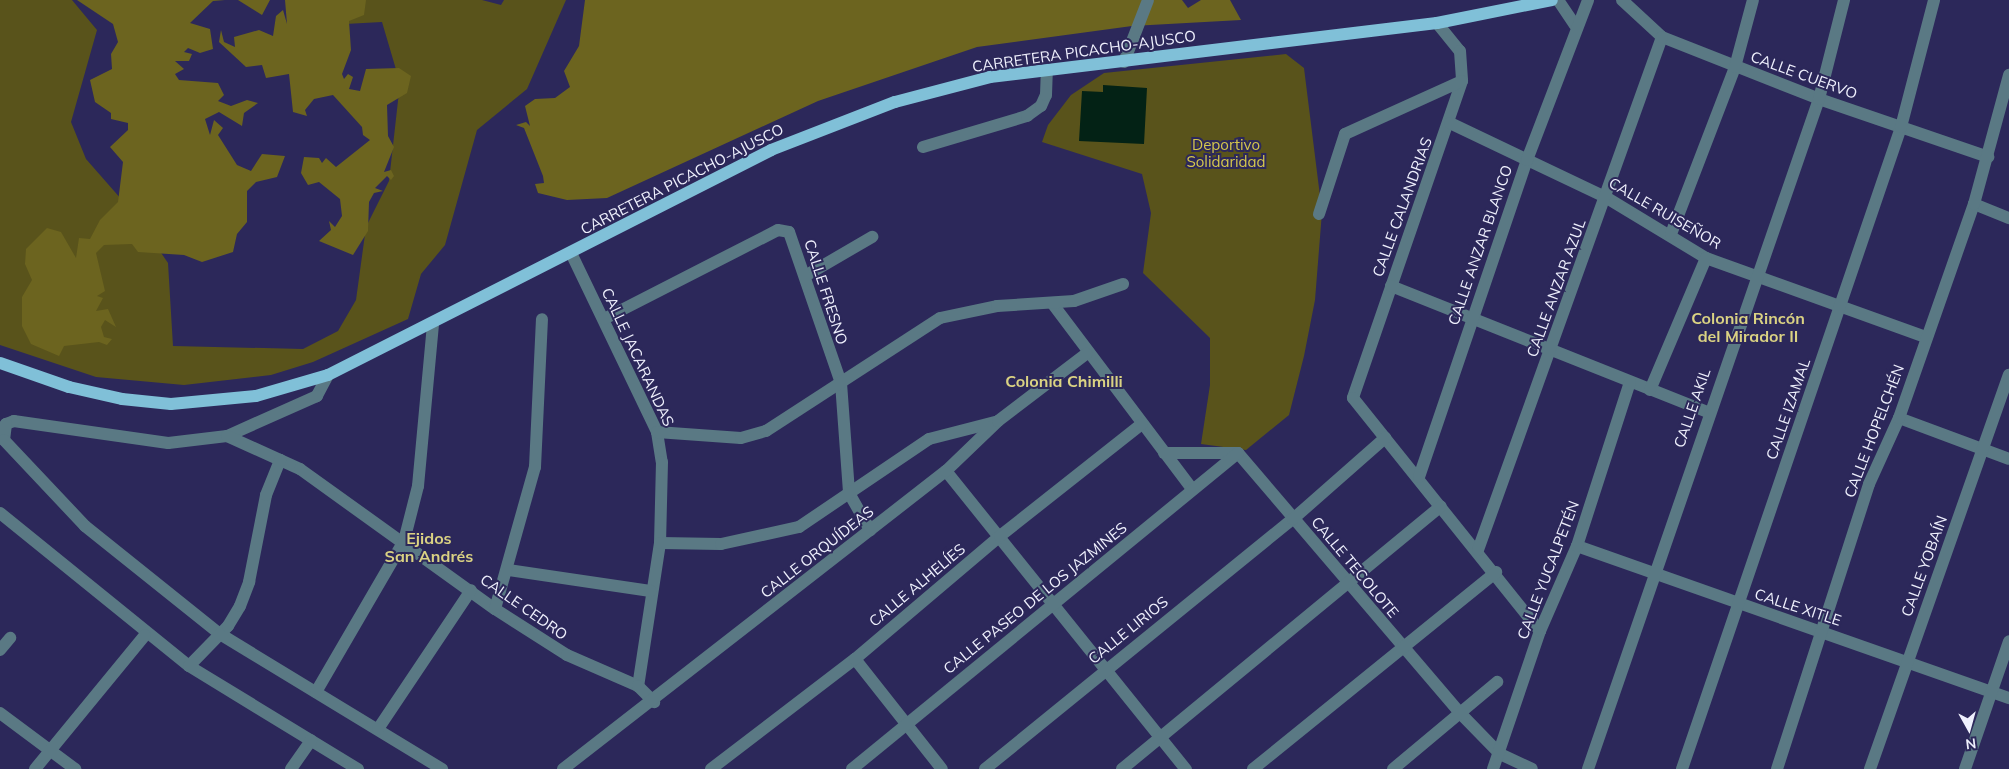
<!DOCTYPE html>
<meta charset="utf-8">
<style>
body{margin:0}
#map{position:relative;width:2009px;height:769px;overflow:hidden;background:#2c285a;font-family:Mulish,sans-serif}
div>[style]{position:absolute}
.green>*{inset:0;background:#59531b}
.forest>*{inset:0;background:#6c641f}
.water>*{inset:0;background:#032215}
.minor>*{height:12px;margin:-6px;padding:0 6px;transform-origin:6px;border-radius:6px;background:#5a7984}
.major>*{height:12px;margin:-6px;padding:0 6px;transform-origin:6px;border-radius:6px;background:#80c0d8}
span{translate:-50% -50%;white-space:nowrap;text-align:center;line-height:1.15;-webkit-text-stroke:4px #2c285a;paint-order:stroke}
.street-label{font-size:15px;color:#eff0fd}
.park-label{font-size:15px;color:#d4c64c}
.neighbourhood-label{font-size:16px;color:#dad283;font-weight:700}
.north{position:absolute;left:1944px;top:704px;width:50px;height:50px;-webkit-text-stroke:4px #2c285a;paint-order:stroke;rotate:173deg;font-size:14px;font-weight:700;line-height:20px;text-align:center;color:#eff0fd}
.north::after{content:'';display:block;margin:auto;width:18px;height:22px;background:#eff0fd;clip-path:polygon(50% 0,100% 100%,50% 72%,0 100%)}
</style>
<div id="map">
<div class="green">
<div style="clip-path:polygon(0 0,72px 0,97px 30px,71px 122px,86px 159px,136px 216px,168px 263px,173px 346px,303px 349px,338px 331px,356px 300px,366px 227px,389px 181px,400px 83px,382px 22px,345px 24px,342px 0,482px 0,501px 5px,504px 0,566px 0,527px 89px,477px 130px,445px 245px,421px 274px,408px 319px,313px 362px,271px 375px,184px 385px,96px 377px,0 345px)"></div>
<div style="clip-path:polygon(1286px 54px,1304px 68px,1322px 212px,1315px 300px,1304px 356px,1289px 415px,1246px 450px,1201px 444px,1210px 385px,1210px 338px,1143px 273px,1151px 213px,1142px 174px,1042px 142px,1048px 125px,1071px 95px,1104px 73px)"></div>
</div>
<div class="forest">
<div style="clip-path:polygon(77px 0,225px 0,213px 1px,190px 23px,210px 29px,213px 49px,200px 53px,188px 48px,184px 52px,192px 54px,189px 61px,175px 61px,184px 69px,175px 74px,179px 80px,218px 83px,224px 95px,218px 101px,231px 106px,247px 100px,258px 103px,244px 113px,242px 126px,219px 112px,205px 119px,210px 135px,214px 120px,223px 128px,218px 135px,237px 165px,251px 171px,262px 154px,285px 156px,277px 177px,256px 182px,247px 191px,247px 222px,237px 234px,233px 252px,202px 262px,184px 255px,138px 252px,132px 244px,104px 245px,96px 253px,105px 291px,97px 296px,103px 298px,96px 311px,108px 309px,116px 327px,105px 320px,101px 327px,104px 337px,112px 339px,107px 345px,99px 342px,64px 346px,59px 356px,31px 344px,22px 326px,22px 297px,32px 280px,25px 264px,26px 249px,47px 228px,61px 232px,76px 258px,79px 238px,90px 239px,100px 220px,118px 202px,123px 162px,110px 147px,128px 130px,128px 123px,111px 119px,111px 113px,95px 102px,90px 80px,112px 69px,111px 54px,118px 42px,113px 24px)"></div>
<div style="clip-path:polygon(238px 0,270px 0,262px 15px)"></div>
<div style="clip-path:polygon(285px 0,366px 0,364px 15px,349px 21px,351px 50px,342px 74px,344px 79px,348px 74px,353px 77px,349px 89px,360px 91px,366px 69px,399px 68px,411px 76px,407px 93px,387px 105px,388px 136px,394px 147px,384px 172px,391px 170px,394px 176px,391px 180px,387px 176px,375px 188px,383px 191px,374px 193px,369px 202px,368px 231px,353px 255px,319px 241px,331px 230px,329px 221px,335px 227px,342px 216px,340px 199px,319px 182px,308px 185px,301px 173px,304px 157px,319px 158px,322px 163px,326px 158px,336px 167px,370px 140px,363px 135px,362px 127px,333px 95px,314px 99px,305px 110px,307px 116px,293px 112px,289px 74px,266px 78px,262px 65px,246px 67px,219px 42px,221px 30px,224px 42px,235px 47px,234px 37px,259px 30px,273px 36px,276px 16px,283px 10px,287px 24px)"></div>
<div style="clip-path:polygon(585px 0,1182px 0,1188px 8px,1201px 0,1230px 0,1241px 20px,1132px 26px,977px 47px,818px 101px,607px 198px,567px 200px,538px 193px,535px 184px,544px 183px,543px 176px,524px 128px,516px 125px,526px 122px,530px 126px,525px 106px,535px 99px,555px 98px,570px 87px,564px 71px,579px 46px)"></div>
</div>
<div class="water">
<div style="clip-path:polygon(1103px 85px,1147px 88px,1144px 144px,1079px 141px,1082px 91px,1103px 92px)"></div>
</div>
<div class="minor">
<div style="left:1558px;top:0;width:30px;rotate:56deg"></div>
<div style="left:1622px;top:0;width:54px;rotate:42.8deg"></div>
<div style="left:1662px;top:37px;width:169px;rotate:21.5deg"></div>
<div style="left:1819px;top:99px;width:179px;rotate:18.9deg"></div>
<div style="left:1437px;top:23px;width:36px;rotate:51deg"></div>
<div style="left:1460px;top:51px;width:30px;rotate:86deg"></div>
<div style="left:1462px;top:81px;width:335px;rotate:109deg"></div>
<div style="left:1353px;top:398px;width:299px;rotate:51.3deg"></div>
<div style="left:1124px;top:62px;width:66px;rotate:-68.8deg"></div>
<div style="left:1450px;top:123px;width:174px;rotate:25.5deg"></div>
<div style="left:1607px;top:198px;width:116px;rotate:31.2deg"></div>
<div style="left:1706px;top:258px;width:234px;rotate:19.8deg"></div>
<div style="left:923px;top:147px;width:109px;rotate:-16.6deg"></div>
<div style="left:1027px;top:116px;width:17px;rotate:-36deg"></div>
<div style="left:1041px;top:106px;width:12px;rotate:-66deg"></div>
<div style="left:1046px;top:95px;width:24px;rotate:-88deg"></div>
<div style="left:1974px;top:204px;width:38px;rotate:22deg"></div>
<div style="left:1319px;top:214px;width:84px;rotate:-72deg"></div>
<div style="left:1345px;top:134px;width:128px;rotate:-24.4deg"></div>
<div style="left:1671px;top:234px;width:179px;rotate:-69deg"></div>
<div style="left:1735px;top:67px;width:69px;rotate:-75deg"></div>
<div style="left:571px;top:253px;width:199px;rotate:64.3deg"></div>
<div style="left:657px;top:432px;width:30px;rotate:81deg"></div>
<div style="left:662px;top:462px;width:81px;rotate:91.4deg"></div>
<div style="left:660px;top:543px;width:145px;rotate:98.7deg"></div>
<div style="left:805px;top:276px;width:78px;rotate:-30.2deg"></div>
<div style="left:1391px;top:286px;width:340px;rotate:21.7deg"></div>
<div style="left:1052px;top:303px;width:233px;rotate:53deg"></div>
<div style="left:604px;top:319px;width:195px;rotate:-27.1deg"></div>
<div style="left:778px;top:230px;width:11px;rotate:10deg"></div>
<div style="left:789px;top:232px;width:160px;rotate:71deg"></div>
<div style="left:841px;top:383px;width:110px;rotate:85.8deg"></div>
<div style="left:849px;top:493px;width:43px;rotate:60.4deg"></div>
<div style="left:328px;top:375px;width:24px;rotate:118deg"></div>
<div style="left:317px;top:396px;width:98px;rotate:156deg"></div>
<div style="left:227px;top:436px;width:59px;rotate:173.2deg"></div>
<div style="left:168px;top:443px;width:156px;rotate:-171.9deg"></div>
<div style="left:14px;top:421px;width:9px;rotate:159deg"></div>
<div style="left:6px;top:424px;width:16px;rotate:97deg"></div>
<div style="left:4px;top:440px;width:118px;rotate:46.7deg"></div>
<div style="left:85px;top:526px;width:173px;rotate:38.7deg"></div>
<div style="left:220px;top:634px;width:260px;rotate:31.3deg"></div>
<div style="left:1650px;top:390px;width:143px;rotate:-67deg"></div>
<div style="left:1899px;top:418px;width:117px;rotate:20.4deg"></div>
<div style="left:657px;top:432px;width:84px;rotate:4.1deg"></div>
<div style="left:741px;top:438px;width:26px;rotate:-16deg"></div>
<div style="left:766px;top:431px;width:207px;rotate:-33deg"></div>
<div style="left:940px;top:318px;width:58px;rotate:-11.9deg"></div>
<div style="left:997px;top:306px;width:77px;rotate:-3.7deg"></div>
<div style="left:1074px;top:301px;width:52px;rotate:-19.1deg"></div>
<div style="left:227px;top:436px;width:80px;rotate:24.3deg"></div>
<div style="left:300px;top:469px;width:240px;rotate:35.7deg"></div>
<div style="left:495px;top:609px;width:85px;rotate:32.6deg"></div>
<div style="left:567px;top:655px;width:77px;rotate:23.6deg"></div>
<div style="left:638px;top:686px;width:23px;rotate:45deg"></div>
<div style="left:1164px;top:453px;width:74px"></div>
<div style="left:1238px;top:453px;width:343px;rotate:49.5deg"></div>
<div style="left:1461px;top:714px;width:56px;rotate:45.7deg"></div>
<div style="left:1500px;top:754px;width:35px;rotate:25deg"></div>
<div style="left:946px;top:471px;width:383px;rotate:51.2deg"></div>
<div style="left:1419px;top:477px;width:335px;rotate:-71.2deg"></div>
<div style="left:1527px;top:160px;width:171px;rotate:-69.1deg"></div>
<div style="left:0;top:513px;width:243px;rotate:39deg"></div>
<div style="left:189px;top:666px;width:198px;rotate:31.4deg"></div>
<div style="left:660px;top:543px;width:61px;rotate:0.9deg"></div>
<div style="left:721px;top:544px;width:80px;rotate:-12.3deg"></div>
<div style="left:799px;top:527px;width:157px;rotate:-34.1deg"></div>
<div style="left:929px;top:439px;width:68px;rotate:-14.4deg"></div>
<div style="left:1577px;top:546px;width:458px;rotate:19.4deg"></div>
<div style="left:1478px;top:550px;width:545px;rotate:-70.27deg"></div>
<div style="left:508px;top:570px;width:144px;rotate:8.4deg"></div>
<div style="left:495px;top:609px;width:148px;rotate:-74.3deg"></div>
<div style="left:535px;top:467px;width:148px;rotate:-87.3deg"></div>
<div style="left:0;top:650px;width:16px;rotate:-50deg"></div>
<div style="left:855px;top:659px;width:140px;rotate:51.7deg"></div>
<div style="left:189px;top:666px;width:56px;rotate:-45.7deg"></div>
<div style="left:228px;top:626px;width:23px;rotate:-59deg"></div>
<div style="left:240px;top:606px;width:26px;rotate:-69deg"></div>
<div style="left:249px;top:582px;width:89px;rotate:-78.9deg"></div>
<div style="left:266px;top:495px;width:38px;rotate:-68deg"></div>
<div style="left:316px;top:692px;width:175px;rotate:-59.8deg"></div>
<div style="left:404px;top:541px;width:57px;rotate:-75.7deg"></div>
<div style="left:418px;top:486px;width:164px;rotate:-84.7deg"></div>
<div style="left:0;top:713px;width:94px;rotate:36.7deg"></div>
<div style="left:378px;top:729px;width:167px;rotate:-56.2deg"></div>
<div style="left:35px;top:769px;width:173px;rotate:-50.6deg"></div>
<div style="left:291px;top:769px;width:35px;rotate:-55deg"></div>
<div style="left:563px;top:769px;width:485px;rotate:-37.9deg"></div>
<div style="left:946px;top:471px;width:72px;rotate:-43.9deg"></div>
<div style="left:998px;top:421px;width:111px;rotate:-37.3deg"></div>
<div style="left:711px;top:769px;width:181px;rotate:-37.4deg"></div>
<div style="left:855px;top:659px;width:190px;rotate:-40.3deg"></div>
<div style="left:1000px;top:536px;width:181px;rotate:-38.3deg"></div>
<div style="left:852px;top:769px;width:499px;rotate:-39.3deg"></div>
<div style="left:985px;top:769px;width:397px;rotate:-39.1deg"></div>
<div style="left:1293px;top:519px;width:123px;rotate:-41.4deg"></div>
<div style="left:1122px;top:769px;width:413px;rotate:-39.5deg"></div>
<div style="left:1253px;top:769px;width:313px;rotate:-39deg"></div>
<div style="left:1393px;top:769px;width:136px;rotate:-39.9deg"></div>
<div style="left:1493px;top:769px;width:146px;rotate:-71.2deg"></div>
<div style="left:1540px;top:631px;width:93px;rotate:-66.5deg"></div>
<div style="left:1577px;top:546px;width:172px;rotate:-72.1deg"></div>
<div style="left:1588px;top:769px;width:709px;rotate:-70.98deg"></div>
<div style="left:1819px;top:99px;width:102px;rotate:-75.8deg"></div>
<div style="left:1682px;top:769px;width:678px;rotate:-71.16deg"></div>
<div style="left:1901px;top:127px;width:131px;rotate:-75.4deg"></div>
<div style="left:1777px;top:769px;width:299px;rotate:-72.1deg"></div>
<div style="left:1869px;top:484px;width:72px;rotate:-65.6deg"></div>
<div style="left:1899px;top:418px;width:227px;rotate:-70.7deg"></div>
<div style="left:1974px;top:204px;width:134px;rotate:-74.8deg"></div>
<div style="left:1870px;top:769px;width:418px;rotate:-70.6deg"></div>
<div style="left:1965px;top:769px;width:135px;rotate:-71deg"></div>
</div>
<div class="major">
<div style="left:0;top:363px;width:73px;rotate:19.2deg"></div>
<div style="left:69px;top:387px;width:54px;rotate:12.8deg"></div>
<div style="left:122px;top:399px;width:49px;rotate:5.8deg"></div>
<div style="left:171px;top:404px;width:85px;rotate:-5.4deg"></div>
<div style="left:256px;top:396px;width:75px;rotate:-16.3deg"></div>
<div style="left:328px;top:375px;width:497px;rotate:-26.9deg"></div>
<div style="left:771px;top:150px;width:133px;rotate:-21.2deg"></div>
<div style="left:895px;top:102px;width:98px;rotate:-14.7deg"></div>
<div style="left:990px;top:77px;width:450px;rotate:-6.9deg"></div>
<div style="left:1437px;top:23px;width:117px;rotate:-11.3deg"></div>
</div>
<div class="street-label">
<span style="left:1084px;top:51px;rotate:-8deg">CARRETERA PICACHO-AJUSCO</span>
<span style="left:1804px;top:75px;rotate:20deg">CALLE CUERVO</span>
<span style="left:682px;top:179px;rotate:-27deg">CARRETERA PICACHO-AJUSCO</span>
<span style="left:1402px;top:207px;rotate:-70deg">CALLE CALANDRIAS</span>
<span style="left:1665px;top:213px;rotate:30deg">CALLE RUISEÑOR</span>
<span style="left:1480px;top:245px;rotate:-71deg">CALLE ANZAR BLANCO</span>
<span style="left:1556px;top:288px;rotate:-70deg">CALLE ANZAR AZUL</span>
<span style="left:826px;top:292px;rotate:72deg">CALLE FRESNO</span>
<span style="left:638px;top:357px;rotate:65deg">CALLE JACARANDAS</span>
<span style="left:1692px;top:408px;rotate:-71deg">CALLE AKIL</span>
<span style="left:1788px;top:409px;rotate:-71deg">CALLE IZAMAL</span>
<span style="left:1874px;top:431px;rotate:-69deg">CALLE HOPELCHÉN</span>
<span style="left:817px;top:552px;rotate:-38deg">CALLE ORQUÍDEAS</span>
<span style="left:1924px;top:566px;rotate:-70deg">CALLE YOBAÍN</span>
<span style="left:1355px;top:567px;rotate:50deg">CALLE TECOLOTE</span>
<span style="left:1548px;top:570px;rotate:-69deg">CALLE YUCALPETÉN</span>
<span style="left:917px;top:585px;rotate:-40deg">CALLE ALHELÍES</span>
<span style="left:1035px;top:598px;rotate:-39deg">CALLE PASEO DE LOS JAZMINES</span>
<span style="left:524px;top:607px;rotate:35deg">CALLE CEDRO</span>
<span style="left:1798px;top:607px;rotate:18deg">CALLE XITLE</span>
<span style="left:1128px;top:630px;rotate:-39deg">CALLE LIRIOS</span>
</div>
<div class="park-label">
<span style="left:1226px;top:153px">Deportivo<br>Solidaridad</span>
</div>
<div class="neighbourhood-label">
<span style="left:1748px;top:327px">Colonia Rincón<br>del Mirador II</span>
<span style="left:1064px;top:381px">Colonia Chimilli</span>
<span style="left:429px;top:547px">Ejidos<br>San Andrés</span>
</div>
<div class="north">N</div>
</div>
